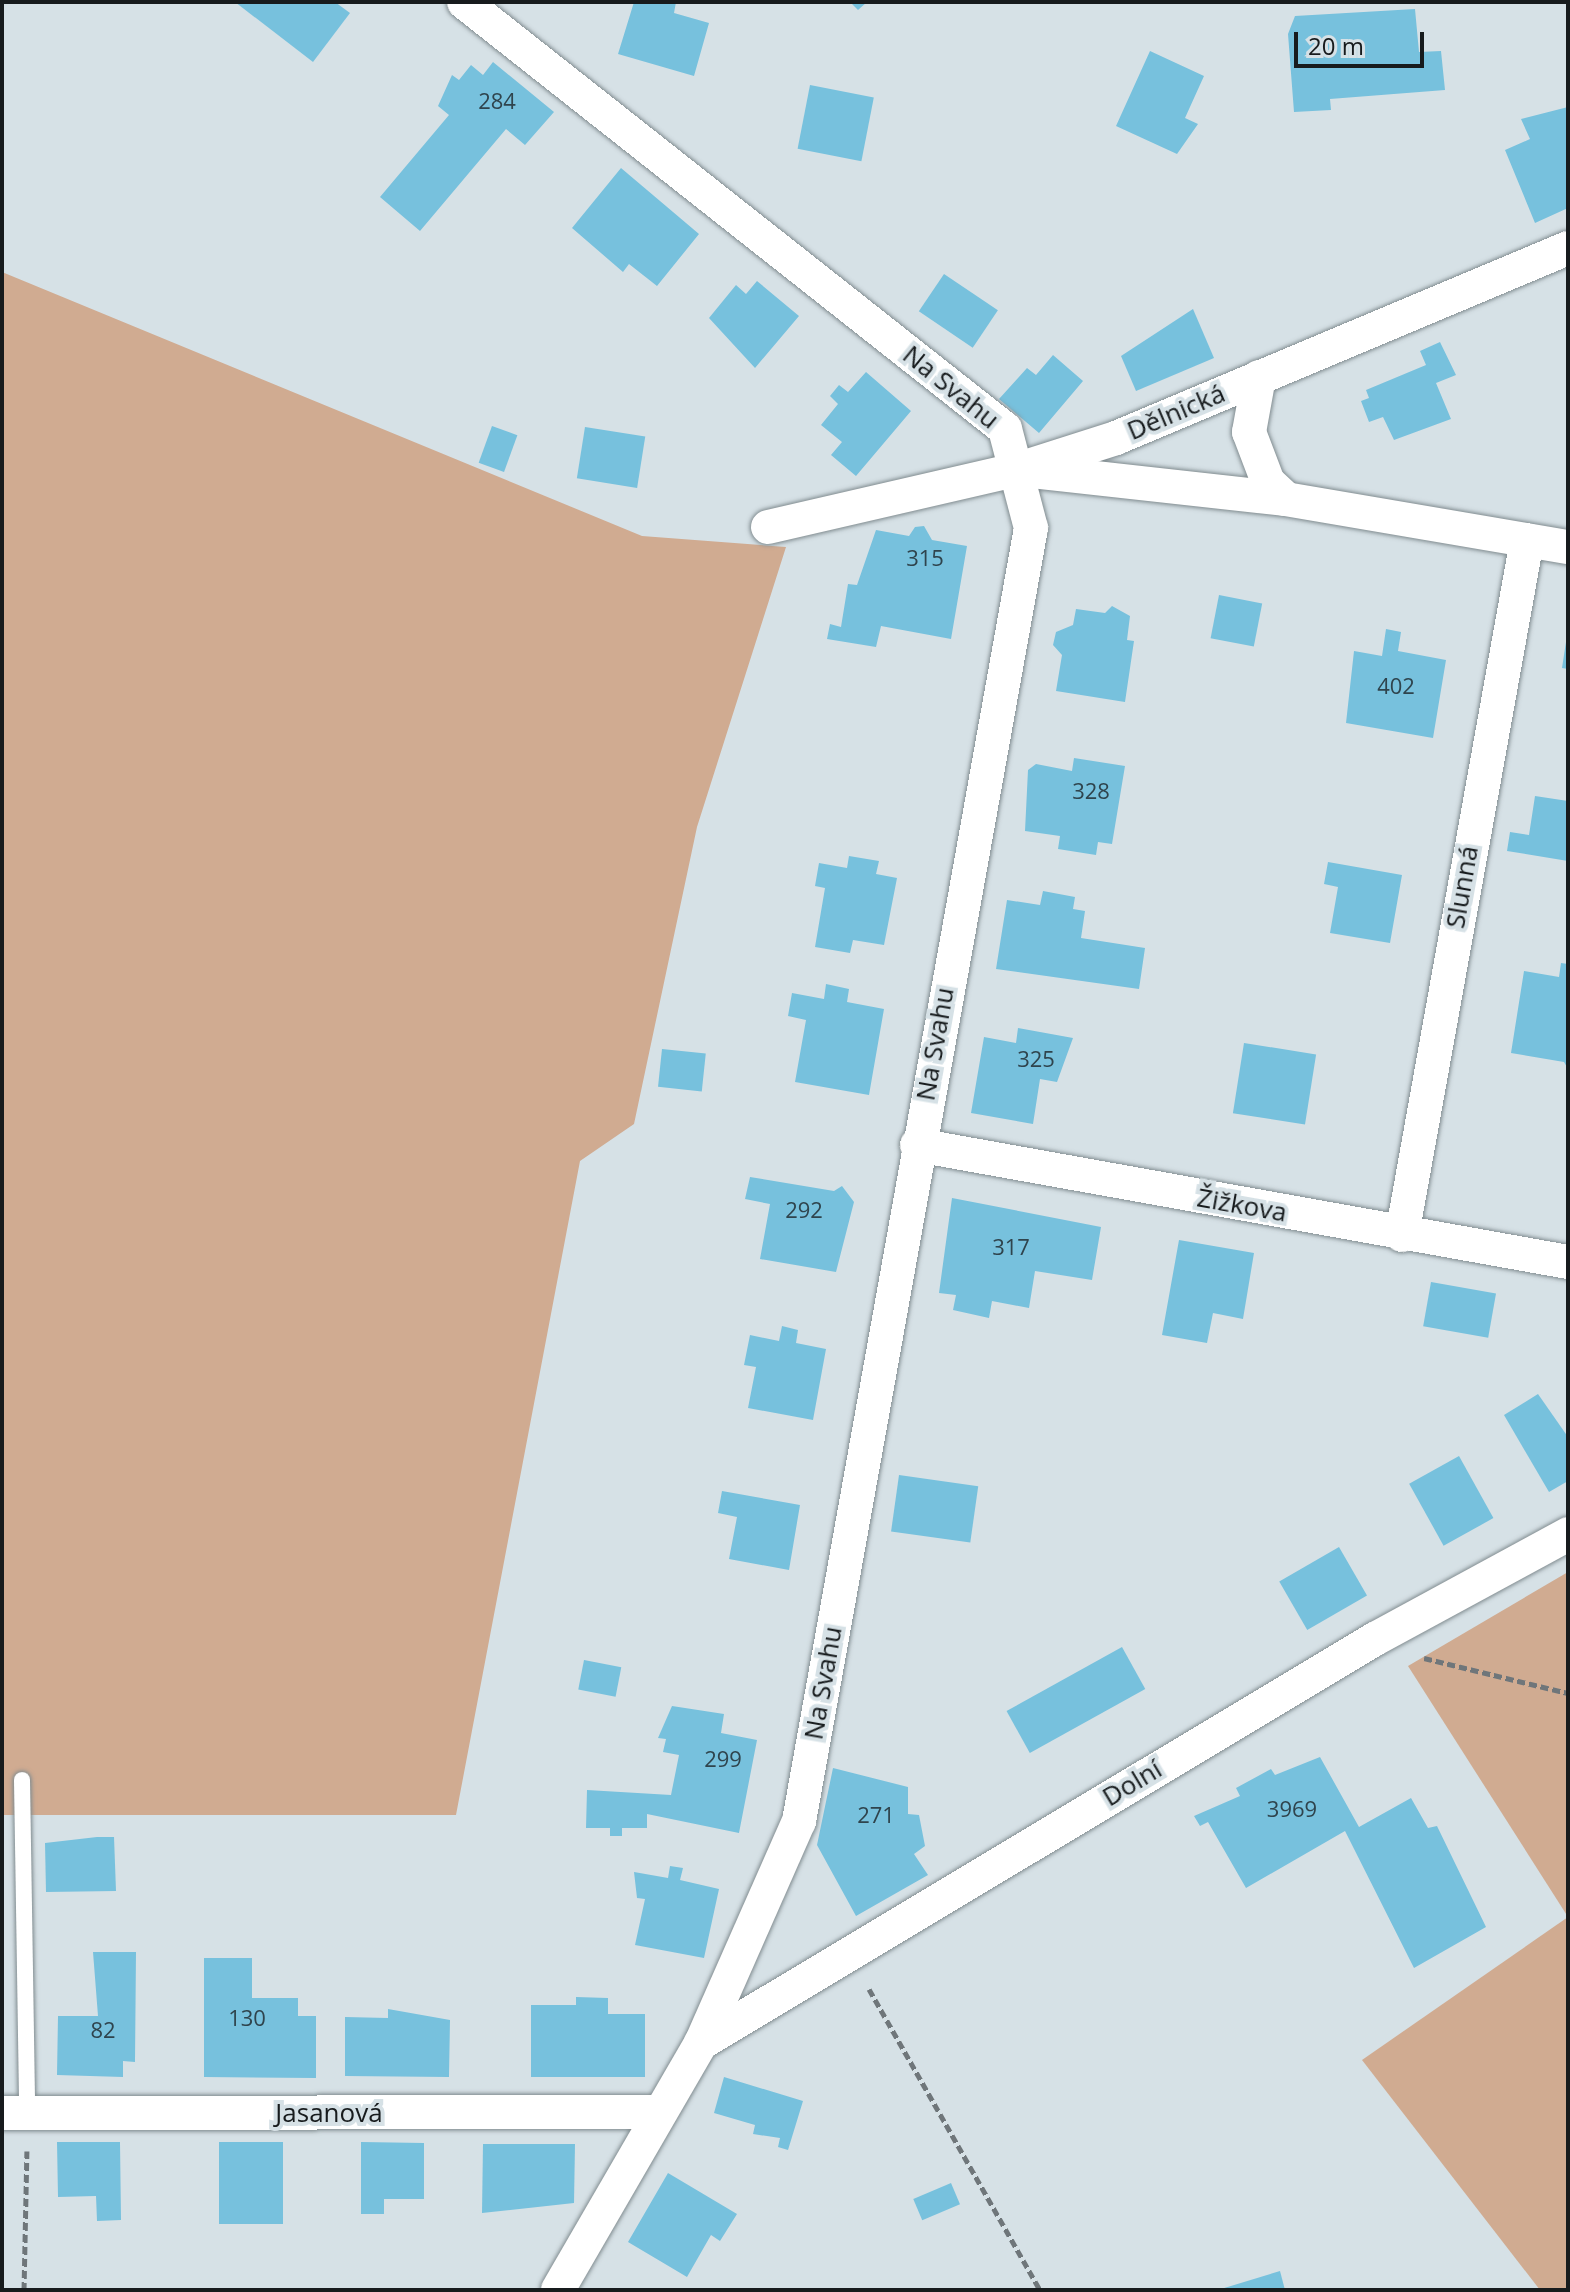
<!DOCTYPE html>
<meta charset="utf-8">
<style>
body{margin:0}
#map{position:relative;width:1570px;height:2292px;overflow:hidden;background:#d6e1e6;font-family:"Open Sans",sans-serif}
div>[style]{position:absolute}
.green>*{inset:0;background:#d0ab91}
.building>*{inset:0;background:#77c1dd;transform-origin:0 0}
.path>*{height:5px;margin-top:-2.5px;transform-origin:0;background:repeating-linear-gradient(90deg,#6f767a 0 8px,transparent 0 12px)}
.roads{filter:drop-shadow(0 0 2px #818c90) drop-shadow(0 0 2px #818c90)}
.service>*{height:16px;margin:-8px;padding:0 8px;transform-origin:8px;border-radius:8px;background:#fff}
.minor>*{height:34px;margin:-17px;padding:0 17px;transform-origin:17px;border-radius:17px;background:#fff}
span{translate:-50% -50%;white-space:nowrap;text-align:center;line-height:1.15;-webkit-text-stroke:8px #d6e1e6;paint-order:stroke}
.number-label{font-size:22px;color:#2f444d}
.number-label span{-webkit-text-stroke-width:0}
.street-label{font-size:26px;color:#171b1d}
.frame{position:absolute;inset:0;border:4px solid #171b1d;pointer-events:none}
.scale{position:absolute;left:1294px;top:32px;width:130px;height:36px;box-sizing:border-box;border:4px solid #171b1d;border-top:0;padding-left:10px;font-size:24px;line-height:28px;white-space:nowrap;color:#171b1d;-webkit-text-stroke:6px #d6e1e6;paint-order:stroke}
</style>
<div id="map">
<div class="green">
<div style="clip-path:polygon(2px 272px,642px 536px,786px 547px,697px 827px,634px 1124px,580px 1161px,456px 1815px,2px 1815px)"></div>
<div style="clip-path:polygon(1568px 1572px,1568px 1917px,1408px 1666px)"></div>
<div style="clip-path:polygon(1568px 1917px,1568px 2290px,1540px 2290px,1362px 2060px)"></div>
</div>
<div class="building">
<div style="clip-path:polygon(235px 2px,335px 2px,350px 13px,313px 62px)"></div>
<div style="clip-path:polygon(634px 2px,676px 2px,674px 13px,709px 23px,694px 76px,618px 54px)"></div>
<div style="clip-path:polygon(850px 2px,867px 2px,858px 10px)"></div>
<div style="clip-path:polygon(1415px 9px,1419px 52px,1441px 51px,1445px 90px,1330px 99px,1331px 110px,1294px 112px,1288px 34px,1295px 16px)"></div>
<div style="clip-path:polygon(1150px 51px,1204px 76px,1185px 118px,1198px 124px,1177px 154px,1116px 126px)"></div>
<div style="clip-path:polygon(493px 62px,554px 112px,525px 145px,506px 129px,420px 231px,380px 197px,449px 115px,438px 106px,452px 75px,459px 80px,471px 65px,483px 75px)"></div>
<div style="left:810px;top:85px;width:65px;height:65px;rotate:11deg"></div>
<div style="clip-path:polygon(1568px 107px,1568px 208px,1535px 223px,1505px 150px,1530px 139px,1521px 119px)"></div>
<div style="clip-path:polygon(621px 168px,699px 234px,657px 286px,629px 264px,623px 272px,572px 228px)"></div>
<div style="left:944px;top:274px;width:65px;height:45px;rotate:34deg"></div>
<div style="clip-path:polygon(757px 281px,799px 316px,755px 368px,709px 318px,736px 285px,746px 294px)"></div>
<div style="clip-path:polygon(1193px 309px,1214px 358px,1136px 391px,1121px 356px)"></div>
<div style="clip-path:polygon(1440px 342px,1456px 375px,1436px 383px,1451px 419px,1394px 440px,1383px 417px,1369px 422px,1361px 401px,1369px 398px,1366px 390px,1426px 365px,1420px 351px)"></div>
<div style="clip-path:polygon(1053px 355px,1083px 381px,1039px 433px,999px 399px,1027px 368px,1036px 375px)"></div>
<div style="clip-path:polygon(866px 372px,911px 411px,856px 476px,831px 455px,842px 442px,821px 425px,838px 404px,830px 396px,839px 385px,848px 392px)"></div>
<div style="left:492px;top:426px;width:27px;height:39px;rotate:20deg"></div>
<div style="left:585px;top:427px;width:61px;height:52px;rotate:9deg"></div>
<div style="clip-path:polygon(915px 527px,924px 526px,932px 540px,967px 546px,951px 639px,881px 626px,876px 647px,827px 639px,830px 624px,841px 627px,848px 584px,857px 585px,876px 530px,909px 536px)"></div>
<div style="left:1219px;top:595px;width:44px;height:44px;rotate:11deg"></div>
<div style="clip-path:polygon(1112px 606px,1130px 616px,1127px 640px,1134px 641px,1125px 702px,1056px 691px,1062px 655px,1053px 645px,1056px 632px,1073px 625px,1076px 609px,1105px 613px)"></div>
<div style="clip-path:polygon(1386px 629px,1401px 632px,1398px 651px,1446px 660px,1433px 738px,1346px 723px,1354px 651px,1382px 656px)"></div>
<div style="clip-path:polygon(1566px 642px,1568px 643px,1568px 669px,1562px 668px)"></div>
<div style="clip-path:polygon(1074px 758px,1125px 766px,1112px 844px,1098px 842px,1096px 855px,1058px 849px,1060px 836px,1025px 831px,1028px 770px,1036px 764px,1072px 771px)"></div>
<div style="clip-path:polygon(1535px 796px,1568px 801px,1568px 861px,1507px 851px,1510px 832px,1529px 835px)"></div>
<div style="clip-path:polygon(849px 856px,879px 861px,876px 874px,897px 878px,884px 945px,853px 940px,850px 953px,815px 947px,825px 888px,815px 886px,819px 863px,847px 868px)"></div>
<div style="clip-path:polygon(1328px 862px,1402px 875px,1390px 943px,1330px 933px,1338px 887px,1324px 884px)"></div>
<div style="clip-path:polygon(1043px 891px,1075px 897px,1073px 909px,1085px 911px,1081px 938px,1145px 948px,1139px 989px,996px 969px,1007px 900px,1040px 905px)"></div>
<div style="clip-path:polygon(1561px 963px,1568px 964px,1568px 1069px,1564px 1062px,1511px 1053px,1524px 971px,1559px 977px)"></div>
<div style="clip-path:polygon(826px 984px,849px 989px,847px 1002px,884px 1009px,869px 1095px,795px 1082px,806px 1020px,788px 1016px,792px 993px,824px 999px)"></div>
<div style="clip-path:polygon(1018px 1028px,1073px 1038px,1057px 1082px,1040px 1079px,1033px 1124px,971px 1113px,984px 1037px,1016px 1043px)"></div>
<div style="left:1244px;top:1043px;width:73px;height:71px;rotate:9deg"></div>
<div style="left:662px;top:1049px;width:44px;height:38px;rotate:6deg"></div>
<div style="clip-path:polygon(750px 1177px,834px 1191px,842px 1186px,854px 1202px,836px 1272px,760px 1259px,770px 1204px,745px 1199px)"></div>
<div style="clip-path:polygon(952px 1198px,1101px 1227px,1092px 1280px,1035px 1271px,1029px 1308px,992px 1301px,989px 1318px,953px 1310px,956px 1295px,939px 1293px)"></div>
<div style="clip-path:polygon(1179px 1240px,1254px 1253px,1243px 1319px,1213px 1313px,1207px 1343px,1162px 1335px)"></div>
<div style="left:1431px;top:1282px;width:66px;height:45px;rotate:10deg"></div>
<div style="clip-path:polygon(782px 1326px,798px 1330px,796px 1343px,826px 1349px,813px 1420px,748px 1408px,756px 1367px,744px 1365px,750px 1335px,779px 1341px)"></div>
<div style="clip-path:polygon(1538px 1394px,1568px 1437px,1568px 1481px,1549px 1492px,1504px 1415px)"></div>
<div style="left:1459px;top:1456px;width:71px;height:57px;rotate:61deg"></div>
<div style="left:899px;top:1475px;width:80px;height:57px;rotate:8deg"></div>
<div style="clip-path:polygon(722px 1491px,800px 1505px,789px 1570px,729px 1559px,737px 1517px,718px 1513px)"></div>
<div style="left:1339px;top:1547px;width:56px;height:69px;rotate:60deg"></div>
<div style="left:1122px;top:1647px;width:48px;height:132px;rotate:61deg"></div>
<div style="left:584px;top:1660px;width:38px;height:30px;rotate:11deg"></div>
<div style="clip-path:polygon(672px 1706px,724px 1714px,721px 1733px,757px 1740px,739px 1833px,647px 1814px,647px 1828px,622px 1828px,622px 1836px,610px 1836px,610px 1828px,586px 1828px,587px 1790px,671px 1795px,679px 1755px,663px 1752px,666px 1739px,658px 1738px)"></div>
<div style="clip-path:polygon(1320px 1757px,1359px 1827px,1411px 1798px,1428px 1828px,1437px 1826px,1486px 1927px,1414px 1968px,1345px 1831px,1246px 1888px,1208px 1822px,1200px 1826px,1194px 1816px,1240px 1796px,1236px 1788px,1271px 1769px,1275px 1775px)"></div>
<div style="clip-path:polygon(833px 1768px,908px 1787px,908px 1814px,919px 1815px,925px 1846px,914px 1854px,928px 1875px,856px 1916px,817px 1845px)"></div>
<div style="clip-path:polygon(97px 1837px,114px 1837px,116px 1891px,46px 1892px,45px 1843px)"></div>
<div style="clip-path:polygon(670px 1866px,683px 1868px,680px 1880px,719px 1889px,704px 1958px,635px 1945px,645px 1899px,637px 1898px,634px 1872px,668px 1878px)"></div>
<div style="clip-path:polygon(93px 1952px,136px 1952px,135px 2062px,123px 2061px,123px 2077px,57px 2075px,58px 2016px,98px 2016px)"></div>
<div style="clip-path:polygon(204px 1958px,252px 1958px,252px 1998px,298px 1998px,298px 2016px,316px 2016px,316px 2078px,204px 2077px)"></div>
<div style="clip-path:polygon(576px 1997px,608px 1998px,608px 2014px,645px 2014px,645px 2077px,531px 2077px,531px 2005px,576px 2005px)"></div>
<div style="clip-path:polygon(388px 2009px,450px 2020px,449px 2077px,345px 2076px,345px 2017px,388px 2018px)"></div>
<div style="clip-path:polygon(724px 2077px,803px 2101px,788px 2150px,778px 2147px,780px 2138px,753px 2134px,755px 2125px,714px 2113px)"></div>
<div style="clip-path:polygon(57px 2142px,120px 2142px,121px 2220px,97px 2221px,96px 2196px,58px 2197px)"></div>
<div style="left:219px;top:2142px;width:64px;height:82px"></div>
<div style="clip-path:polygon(361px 2142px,424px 2143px,424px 2199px,384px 2199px,384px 2214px,361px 2214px)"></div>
<div style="clip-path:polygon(483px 2144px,575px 2144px,574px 2203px,482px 2213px)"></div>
<div style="clip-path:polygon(668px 2173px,737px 2214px,720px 2241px,711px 2235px,687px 2277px,628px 2242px)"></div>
<div style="left:951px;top:2183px;width:23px;height:41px;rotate:67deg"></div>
<div style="clip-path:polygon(1280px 2271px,1285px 2290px,1221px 2290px,1221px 2289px)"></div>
</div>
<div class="path">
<div style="left:1424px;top:1658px;width:148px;rotate:13.7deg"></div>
<div style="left:869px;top:1989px;width:346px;rotate:60.4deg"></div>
<div style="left:24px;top:2290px;width:139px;rotate:-88.8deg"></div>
</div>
<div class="roads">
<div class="service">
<div style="left:22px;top:1780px;width:333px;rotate:89.1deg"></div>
</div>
<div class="minor">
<div style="left:464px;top:2px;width:689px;rotate:38.28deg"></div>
<div style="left:1005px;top:429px;width:102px;rotate:75.3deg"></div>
<div style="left:1031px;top:528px;width:1314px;rotate:100.17deg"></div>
<div style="left:799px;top:1821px;width:243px;rotate:113.8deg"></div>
<div style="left:701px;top:2043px;width:285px;rotate:120.1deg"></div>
<div style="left:1259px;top:377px;width:56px;rotate:100.3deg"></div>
<div style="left:1249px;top:432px;width:53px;rotate:69.2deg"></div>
<div style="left:1268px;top:482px;width:25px;rotate:43deg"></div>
<div style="left:1032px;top:471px;width:256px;rotate:6.3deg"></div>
<div style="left:1286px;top:499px;width:286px;rotate:9.7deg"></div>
<div style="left:768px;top:527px;width:258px;rotate:-13deg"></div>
<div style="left:1019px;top:469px;width:102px;rotate:-17.7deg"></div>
<div style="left:1116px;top:438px;width:490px;rotate:-22.8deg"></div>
<div style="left:917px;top:1145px;width:661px;rotate:10.19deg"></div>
<div style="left:1402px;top:1235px;width:706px;rotate:-79.8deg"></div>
<div style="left:701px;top:2043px;width:786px;rotate:-30.94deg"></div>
<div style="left:1375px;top:1639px;width:220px;rotate:-28.5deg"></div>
<div style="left:2px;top:2113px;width:655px;rotate:-0.09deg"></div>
</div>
</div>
<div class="number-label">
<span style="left:497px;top:101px">284</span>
<span style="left:925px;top:558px">315</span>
<span style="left:1396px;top:686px">402</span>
<span style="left:1091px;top:791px">328</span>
<span style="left:1036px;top:1059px">325</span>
<span style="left:804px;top:1210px">292</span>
<span style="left:1011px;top:1247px">317</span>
<span style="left:723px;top:1759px">299</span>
<span style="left:1292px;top:1809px">3969</span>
<span style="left:876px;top:1815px">271</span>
<span style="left:247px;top:2018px">130</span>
<span style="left:103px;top:2030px">82</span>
</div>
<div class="street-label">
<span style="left:951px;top:387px;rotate:39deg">Na Svahu</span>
<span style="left:1176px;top:412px;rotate:-23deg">Dělnická</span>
<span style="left:1462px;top:887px;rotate:-80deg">Slunná</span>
<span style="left:935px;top:1044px;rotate:-80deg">Na Svahu</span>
<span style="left:1242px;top:1205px;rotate:10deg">Žižkova</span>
<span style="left:823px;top:1683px;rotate:-80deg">Na Svahu</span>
<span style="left:1132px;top:1783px;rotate:-31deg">Dolní</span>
<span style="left:329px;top:2113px">Jasanová</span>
</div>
<div class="frame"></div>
<div class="scale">20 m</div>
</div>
